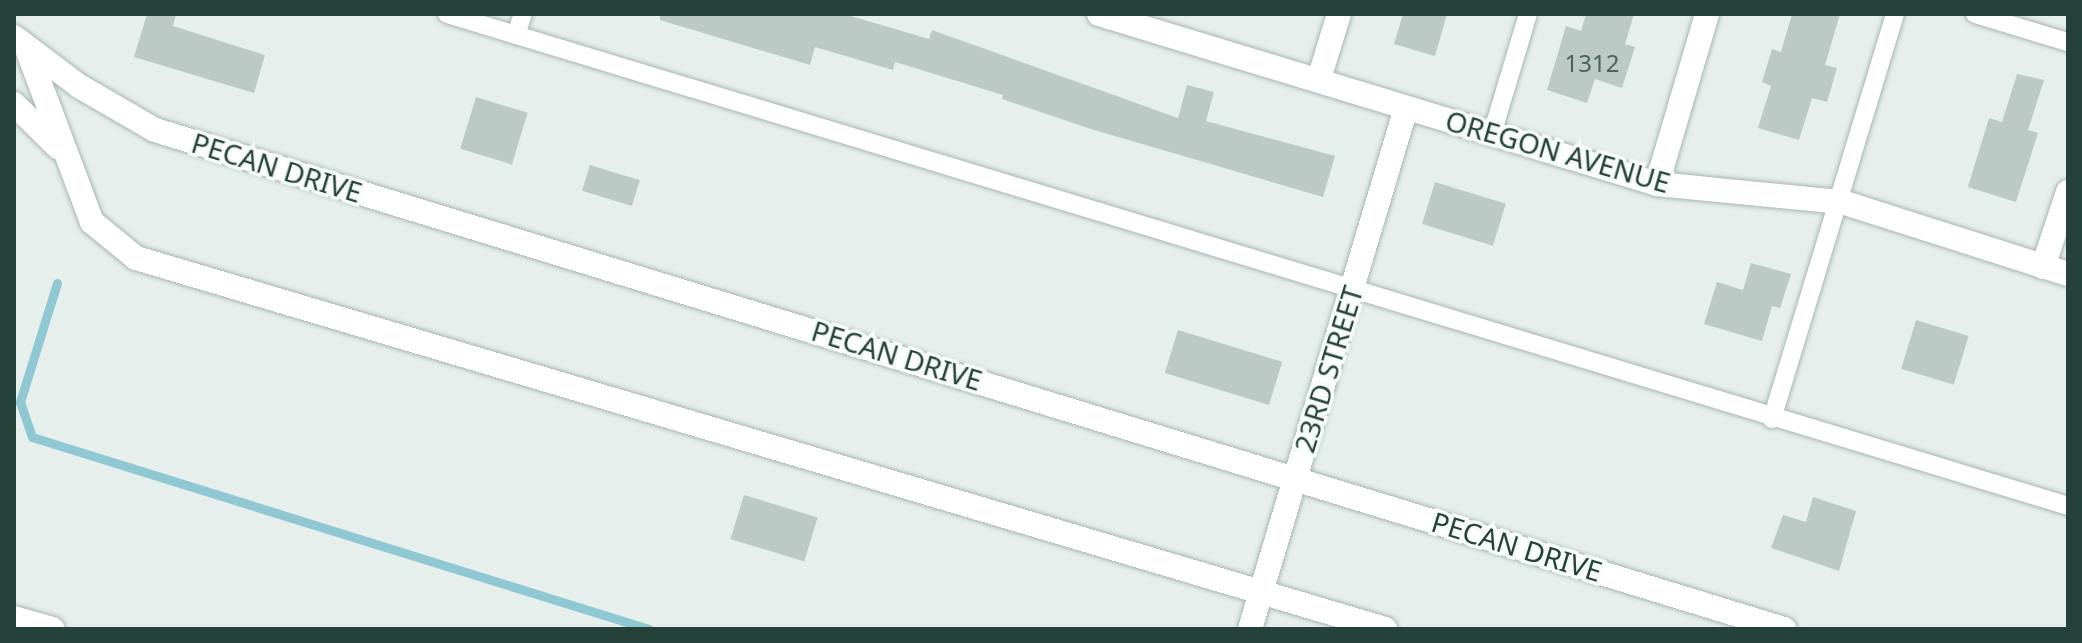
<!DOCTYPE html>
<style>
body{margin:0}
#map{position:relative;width:2082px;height:643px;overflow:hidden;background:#e6efeb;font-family:"Noto Sans",sans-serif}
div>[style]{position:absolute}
.stream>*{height:9px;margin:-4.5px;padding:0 4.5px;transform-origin:4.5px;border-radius:4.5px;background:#8fc7d3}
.building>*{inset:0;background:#bbcac4;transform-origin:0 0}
.roads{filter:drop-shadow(0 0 2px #a8b7b2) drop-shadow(0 0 2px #a8b7b2)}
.lane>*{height:18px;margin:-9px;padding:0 9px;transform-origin:9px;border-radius:9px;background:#fff}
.street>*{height:24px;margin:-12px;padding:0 12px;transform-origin:12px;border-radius:12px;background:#fff}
.secondary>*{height:24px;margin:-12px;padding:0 12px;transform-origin:12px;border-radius:12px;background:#fff}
span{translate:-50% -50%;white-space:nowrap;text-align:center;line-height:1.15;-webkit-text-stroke:7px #f7fbf9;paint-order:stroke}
.number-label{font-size:24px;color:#4a635c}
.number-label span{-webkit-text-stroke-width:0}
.street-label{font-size:28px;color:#24413a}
.frame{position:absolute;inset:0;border:16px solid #24413a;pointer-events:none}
</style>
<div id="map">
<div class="stream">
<div style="left:57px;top:283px;width:125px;rotate:107.3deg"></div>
<div style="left:20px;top:402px;width:37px;rotate:71deg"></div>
<div style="left:32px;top:437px;width:646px;rotate:17.29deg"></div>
</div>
<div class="building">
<div style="clip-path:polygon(147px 14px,176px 14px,173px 26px,265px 55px,254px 93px,134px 57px)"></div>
<div style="clip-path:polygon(660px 14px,844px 14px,929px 39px,932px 30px,1178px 118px,1187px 85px,1214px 92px,1206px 121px,1335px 156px,1323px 197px,1091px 129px,1002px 99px,1003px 95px,895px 62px,893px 70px,815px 47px,810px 65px,660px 20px)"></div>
<div style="clip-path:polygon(1403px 14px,1447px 14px,1435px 56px,1394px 44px)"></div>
<div style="clip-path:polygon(1586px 14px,1634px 14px,1625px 44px,1635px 47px,1622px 88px,1595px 79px,1587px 103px,1547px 90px,1566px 26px,1581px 31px)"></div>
<div style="clip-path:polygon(1792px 14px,1840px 14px,1825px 65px,1837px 68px,1827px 102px,1812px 98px,1799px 140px,1758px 128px,1771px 86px,1762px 82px,1772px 49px,1781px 52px)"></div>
<div style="clip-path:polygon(2017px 74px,2044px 80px,2028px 130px,2038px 133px,2016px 202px,1968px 187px,1989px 118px,2002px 122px)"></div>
<div style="left:476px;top:97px;width:54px;height:54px;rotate:17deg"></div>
<div style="left:590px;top:165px;width:52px;height:27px;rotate:17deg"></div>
<div style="left:1435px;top:182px;width:74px;height:44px;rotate:17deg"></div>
<div style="clip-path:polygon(1751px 263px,1791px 274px,1780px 308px,1772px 306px,1762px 341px,1704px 324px,1717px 282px,1743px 290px)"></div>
<div style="left:1916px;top:320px;width:55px;height:51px;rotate:17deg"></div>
<div style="left:1178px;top:330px;width:109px;height:45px;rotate:17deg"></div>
<div style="left:744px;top:495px;width:77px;height:46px;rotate:17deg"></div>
<div style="clip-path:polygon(1813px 497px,1856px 511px,1839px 571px,1771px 548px,1783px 515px,1806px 522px)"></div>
</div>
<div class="roads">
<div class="lane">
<div style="left:447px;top:14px;width:1694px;rotate:16.88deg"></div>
<div style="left:1975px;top:14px;width:97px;rotate:16.8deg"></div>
<div style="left:516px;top:35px;width:22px;rotate:-72deg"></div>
<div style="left:1492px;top:134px;width:125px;rotate:-73.3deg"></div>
<div style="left:1772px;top:419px;width:423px;rotate:-73.1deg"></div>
</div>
<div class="street">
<div style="left:1099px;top:14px;width:583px;rotate:16.94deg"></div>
<div style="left:1657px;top:184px;width:186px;rotate:5.6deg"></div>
<div style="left:1842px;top:202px;width:237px;rotate:17.7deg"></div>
<div style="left:1319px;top:79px;width:68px;rotate:-72.9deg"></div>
<div style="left:1657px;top:184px;width:177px;rotate:-73.6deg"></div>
<div style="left:2043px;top:267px;width:79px;rotate:-71.6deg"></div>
<div style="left:14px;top:618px;width:40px;rotate:16deg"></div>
<div style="left:1250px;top:629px;width:544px;rotate:-73.33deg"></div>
</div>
<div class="secondary">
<div style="left:14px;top:37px;width:81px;rotate:37deg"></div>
<div style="left:79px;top:86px;width:88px;rotate:30.1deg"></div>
<div style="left:155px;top:130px;width:1704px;rotate:17.03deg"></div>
<div style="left:27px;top:49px;width:185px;rotate:69.4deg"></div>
<div style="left:92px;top:222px;width:57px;rotate:39.3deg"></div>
<div style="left:136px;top:258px;width:1303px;rotate:16.54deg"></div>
<div style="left:14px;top:104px;width:62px;rotate:44.3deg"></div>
</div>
</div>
<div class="number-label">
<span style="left:1592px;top:63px">1312</span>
</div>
<div class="street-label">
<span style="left:1558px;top:151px;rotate:16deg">OREGON AVENUE</span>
<span style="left:277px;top:167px;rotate:17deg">PECAN DRIVE</span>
<span style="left:897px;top:355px;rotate:17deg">PECAN DRIVE</span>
<span style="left:1328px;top:369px;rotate:-73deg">23RD STREET</span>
<span style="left:1517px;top:546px;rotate:17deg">PECAN DRIVE</span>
</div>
<div class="frame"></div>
</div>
